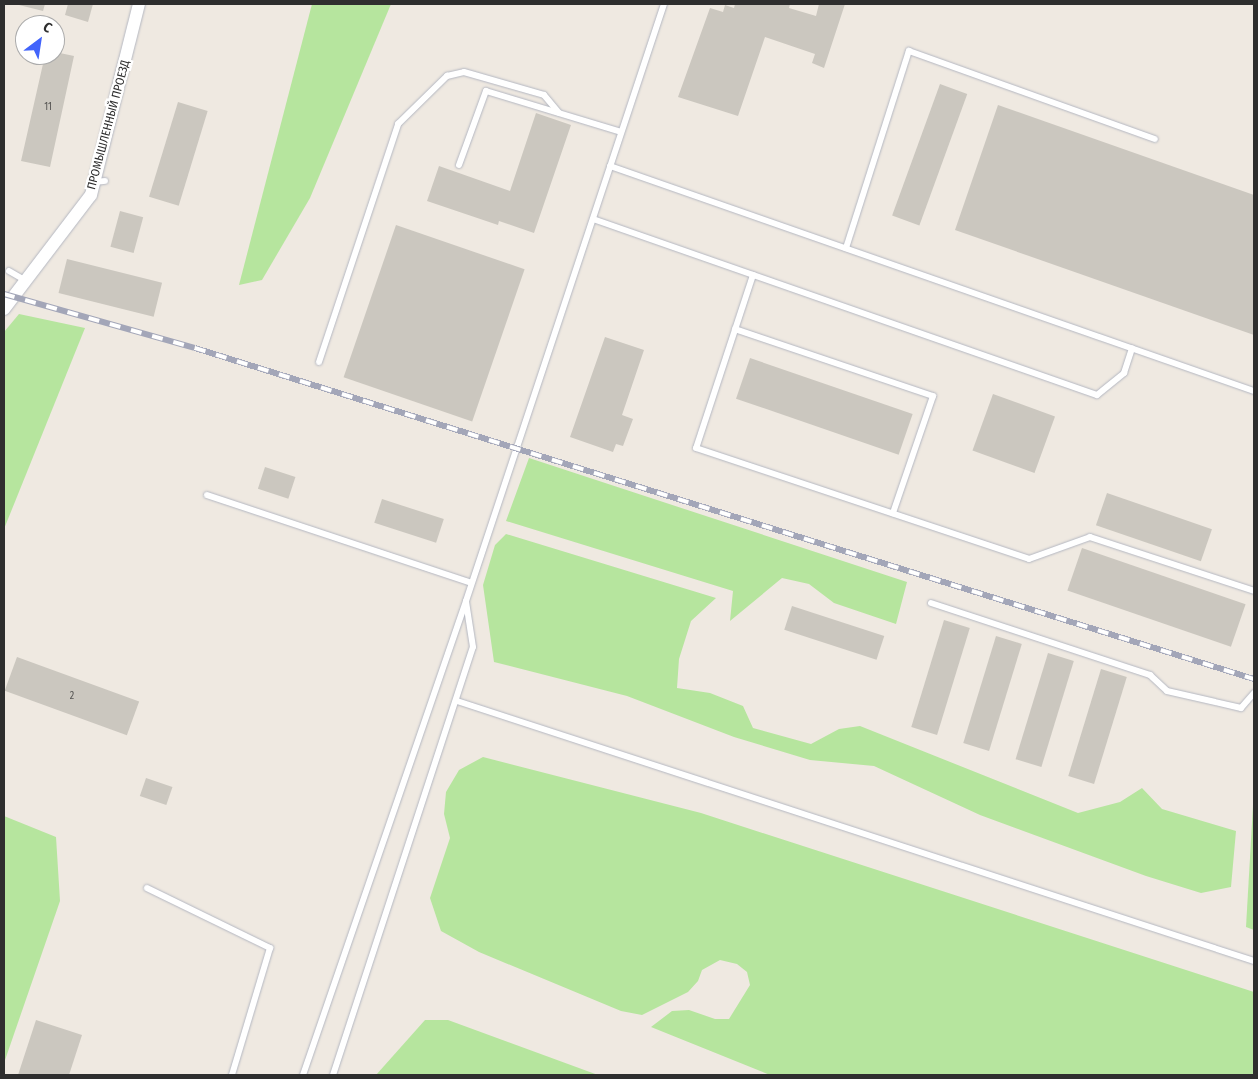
<!DOCTYPE html>
<meta charset="utf-8">
<style>
body{margin:0}
#map{position:relative;width:1258px;height:1079px;overflow:hidden;background:#efe9e1;font-family:"Fira Sans Condensed",sans-serif}
div>[style]{position:absolute}
.green>*{inset:0;background:#b6e59e}
.building>*{inset:0;background:#cbc7bf;transform-origin:0 0}
.roads{filter:drop-shadow(0 0 1px #b4b7c1) drop-shadow(0 0 1px #b4b7c1)}
.lane>*{height:6px;margin:-3px;padding:0 3px;transform-origin:3px;border-radius:3px;background:#fff}
.street>*{height:12px;margin:-6px;padding:0 6px;transform-origin:6px;border-radius:6px;background:#fff}
.rail>*{height:5.5px;margin-top:-2.75px;transform-origin:0;background:repeating-linear-gradient(90deg,#fff 0 11px,#a3a6b8 0 22px);box-sizing:border-box;border-block:1px solid #a3a6b8}
span{translate:-50% -50%;white-space:nowrap;text-align:center;line-height:1.15;-webkit-text-stroke:4.5px #fff;paint-order:stroke}
.number-label{font-size:10px;color:#555452}
.number-label span{-webkit-text-stroke-width:0}
.street-label{font-size:12px;color:#2e2e2e}
.frame{position:absolute;inset:0;border:5px solid #2e2e2e;pointer-events:none}
.north{position:absolute;left:15px;top:15px;width:50px;height:50px;box-sizing:border-box;background:#fff;border:1px solid #ababab;border-radius:50%;rotate:31deg;font-size:14px;font-weight:700;line-height:20px;text-align:center;color:#2e2e2e}
.north::after{content:'';display:block;margin:auto;width:18px;height:22px;background:#4264fb;clip-path:polygon(50% 0,100% 100%,50% 72%,0 100%)}
</style>
<div id="map">
<div class="green">
<div style="clip-path:polygon(312px 4px,391px 4px,310px 198px,262px 280px,239px 285px)"></div>
<div style="clip-path:polygon(19px 314px,85px 328px,4px 529px,4px 332px)"></div>
<div style="clip-path:polygon(529px 458px,907px 582px,896px 624px,834px 603px,809px 584px,782px 578px,730px 621px,733px 591px,506px 521px)"></div>
<div style="clip-path:polygon(506px 534px,716px 598px,691px 621px,679px 659px,677px 688px,710px 693px,743px 706px,753px 728px,811px 744px,839px 729px,860px 726px,1078px 813px,1120px 802px,1142px 788px,1162px 809px,1236px 831px,1231px 887px,1201px 893px,1146px 876px,980px 815px,874px 766px,810px 760px,734px 737px,627px 696px,494px 662px,483px 585px,495px 545px)"></div>
<div style="clip-path:polygon(483px 757px,701px 813px,1254px 992px,1254px 1075px,770px 1075px,651px 1027px,672px 1011px,689px 1010px,715px 1019px,729px 1019px,750px 985px,747px 972px,737px 964px,720px 960px,702px 970px,698px 981px,688px 992px,642px 1015px,621px 1011px,479px 952px,441px 931px,430px 898px,450px 838px,444px 814px,446px 792px,459px 770px)"></div>
<div style="clip-path:polygon(1254px 788px,1254px 930px,1246px 927px)"></div>
<div style="clip-path:polygon(4px 816px,56px 837px,60px 901px,4px 1063px)"></div>
<div style="clip-path:polygon(425px 1020px,448px 1020px,598px 1075px,376px 1075px)"></div>
</div>
<div class="building">
<div style="clip-path:polygon(15px 4px,45px 4px,43px 11px)"></div>
<div style="clip-path:polygon(68px 4px,93px 4px,88px 22px,65px 15px)"></div>
<div style="clip-path:polygon(735px 4px,790px 4px,789px 8px,816px 16px,819px 4px,845px 4px,824px 68px,812px 63px,815px 54px,765px 37px,738px 116px,678px 97px,710px 8px,723px 12px,725px 5px,734px 8px)"></div>
<div style="clip-path:polygon(55px 52px,74px 56px,50px 167px,21px 161px,45px 55px,55px 55px)"></div>
<div style="left:940px;top:84px;width:29px;height:140px;rotate:20deg"></div>
<div style="left:178px;top:102px;width:31px;height:99px;rotate:17deg"></div>
<div style="clip-path:polygon(998px 105px,1254px 195px,1254px 335px,955px 230px)"></div>
<div style="clip-path:polygon(536px 113px,571px 125px,534px 233px,499px 221px,498px 225px,427px 201px,439px 166px,510px 191px)"></div>
<div style="left:120px;top:211px;width:24px;height:37px;rotate:15deg"></div>
<div style="left:396px;top:225px;width:136px;height:161px;rotate:19deg"></div>
<div style="left:67px;top:259px;width:98px;height:35px;rotate:14deg"></div>
<div style="clip-path:polygon(605px 337px,644px 350px,622px 415px,633px 419px,623px 446px,616px 444px,613px 452px,570px 437px)"></div>
<div style="left:750px;top:358px;width:172px;height:43px;rotate:19deg"></div>
<div style="left:993px;top:394px;width:66px;height:60px;rotate:20deg"></div>
<div style="left:265px;top:467px;width:32px;height:23px;rotate:18deg"></div>
<div style="left:1107px;top:493px;width:111px;height:34px;rotate:19deg"></div>
<div style="left:382px;top:499px;width:65px;height:25px;rotate:18deg"></div>
<div style="left:1082px;top:548px;width:173px;height:45px;rotate:19deg"></div>
<div style="left:792px;top:606px;width:97px;height:25px;rotate:18deg"></div>
<div style="left:944px;top:620px;width:27px;height:112px;rotate:17deg"></div>
<div style="left:996px;top:636px;width:27px;height:112px;rotate:17deg"></div>
<div style="left:1048px;top:653px;width:27px;height:111px;rotate:17deg"></div>
<div style="left:17px;top:657px;width:130px;height:36px;rotate:20deg"></div>
<div style="left:1101px;top:669px;width:27px;height:112px;rotate:17deg"></div>
<div style="left:146px;top:778px;width:28px;height:19px;rotate:19deg"></div>
<div style="clip-path:polygon(36px 1020px,82px 1035px,69px 1075px,18px 1075px)"></div>
</div>
<div class="roads">
<div class="lane">
<div style="left:459px;top:165px;width:79px;rotate:-70deg"></div>
<div style="left:486px;top:91px;width:141px;rotate:16.9deg"></div>
<div style="left:610px;top:166px;width:682px;rotate:19.26deg"></div>
<div style="left:95px;top:182px;width:10px;rotate:-6deg"></div>
<div style="left:593px;top:219px;width:534px;rotate:19.25deg"></div>
<div style="left:1097px;top:395px;width:35px;rotate:-39deg"></div>
<div style="left:1124px;top:373px;width:26px;rotate:-72deg"></div>
<div style="left:846px;top:248px;width:207px;rotate:-72.3deg"></div>
<div style="left:909px;top:51px;width:261px;rotate:19.7deg"></div>
<div style="left:9px;top:271px;width:20px;rotate:30deg"></div>
<div style="left:753px;top:275px;width:182px;rotate:108.2deg"></div>
<div style="left:696px;top:448px;width:351px;rotate:18.4deg"></div>
<div style="left:1029px;top:559px;width:65px;rotate:-19.8deg"></div>
<div style="left:1090px;top:537px;width:173px;rotate:18.2deg"></div>
<div style="left:735px;top:329px;width:209px;rotate:18.7deg"></div>
<div style="left:933px;top:396px;width:124px;rotate:108.9deg"></div>
<div style="left:319px;top:362px;width:251px;rotate:-71.6deg"></div>
<div style="left:398px;top:124px;width:69px;rotate:-44.4deg"></div>
<div style="left:447px;top:76px;width:17px;rotate:-13deg"></div>
<div style="left:464px;top:72px;width:83px;rotate:16deg"></div>
<div style="left:544px;top:95px;width:23px;rotate:50deg"></div>
<div style="left:207px;top:495px;width:278px;rotate:18.4deg"></div>
<div style="left:931px;top:603px;width:231px;rotate:18.2deg"></div>
<div style="left:1150px;top:675px;width:23px;rotate:43deg"></div>
<div style="left:1167px;top:691px;width:76px;rotate:12.9deg"></div>
<div style="left:1241px;top:708px;width:20px;rotate:-49deg"></div>
<div style="left:457px;top:701px;width:838px;rotate:18.07deg"></div>
<div style="left:147px;top:888px;width:137px;rotate:26deg"></div>
<div style="left:270px;top:948px;width:133px;rotate:106.7deg"></div>
<div style="left:303px;top:1075px;width:501px;rotate:-71.02deg"></div>
<div style="left:466px;top:601px;width:629px;rotate:-71.65deg"></div>
<div style="left:333px;top:1075px;width:450px;rotate:-71.9deg"></div>
<div style="left:473px;top:647px;width:46px;rotate:-98.8deg"></div>
</div>
<div class="street">
<div style="left:4px;top:309px;width:143px;rotate:-52.7deg"></div>
<div style="left:91px;top:195px;width:197px;rotate:-75.9deg"></div>
</div>
</div>
<div class="rail">
<div style="left:4px;top:294px;width:198px;rotate:15.8deg"></div>
<div style="left:195px;top:348px;width:1110px;rotate:17.36deg"></div>
</div>
<div class="number-label">
<span style="left:48px;top:108px">11</span>
<span style="left:72px;top:697px">2</span>
</div>
<div class="street-label">
<span style="left:109px;top:125px;rotate:-75deg">ПРОМЫШЛЕННЫЙ ПРОЕЗД</span>
</div>
<div class="frame"></div>
<div class="north">С</div>
</div>
